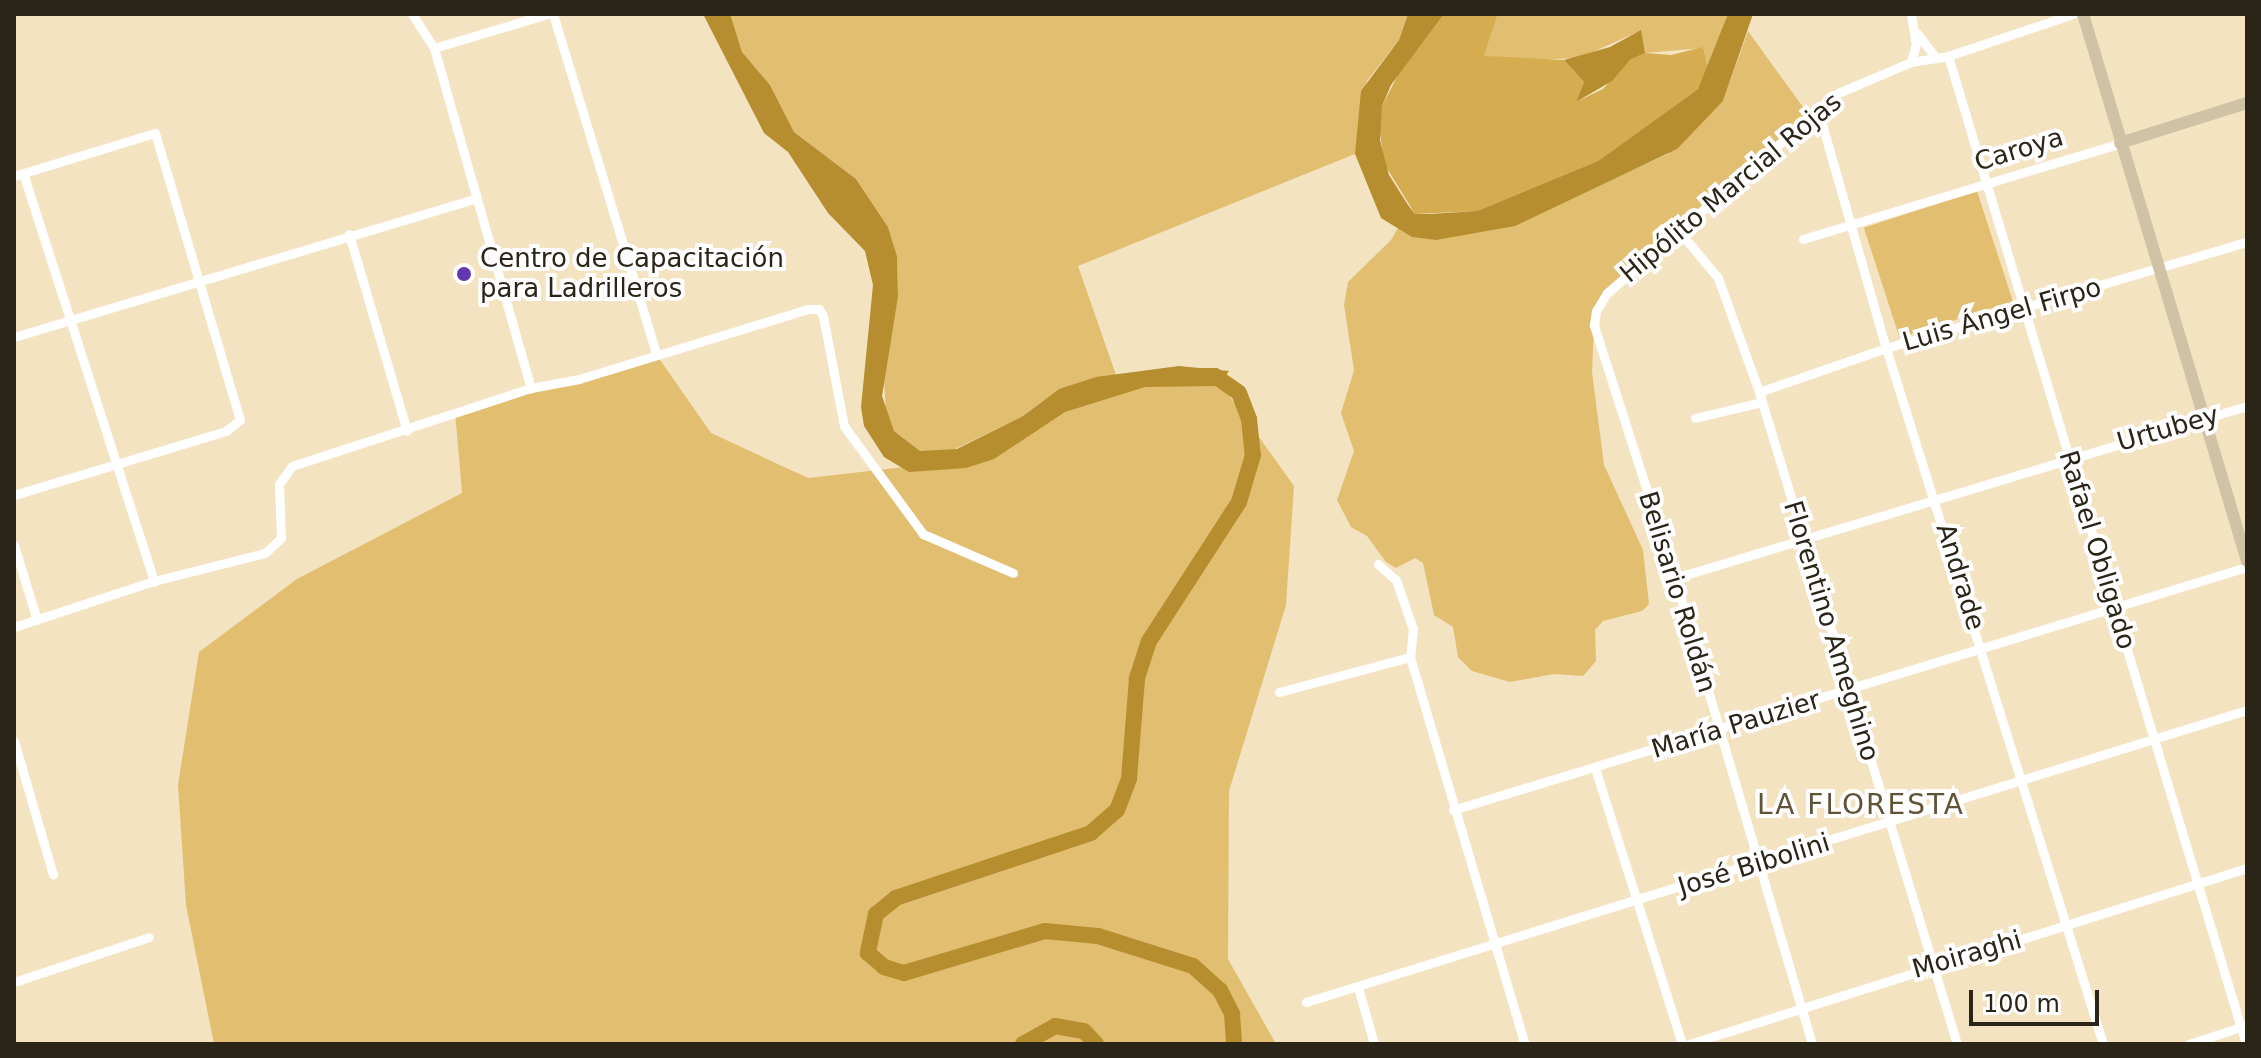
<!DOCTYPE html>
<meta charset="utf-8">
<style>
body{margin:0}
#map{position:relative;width:2261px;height:1058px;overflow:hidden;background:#f3e3c1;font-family:"DejaVu Sans",sans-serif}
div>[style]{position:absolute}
.green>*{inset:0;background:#e2be71;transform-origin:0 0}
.forest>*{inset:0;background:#d5ac50}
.water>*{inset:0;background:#b68e2f}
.river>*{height:16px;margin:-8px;padding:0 8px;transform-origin:8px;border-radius:8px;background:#b68e2f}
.minor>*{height:9px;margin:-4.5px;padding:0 4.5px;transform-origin:4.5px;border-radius:4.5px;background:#fff}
.secondary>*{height:12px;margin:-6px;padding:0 6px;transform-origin:6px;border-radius:6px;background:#cfc2a5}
.dots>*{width:22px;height:22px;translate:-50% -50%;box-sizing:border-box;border:4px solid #fff;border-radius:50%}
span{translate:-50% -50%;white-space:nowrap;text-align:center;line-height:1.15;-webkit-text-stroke:8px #fff;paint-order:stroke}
.street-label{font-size:26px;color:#2b2518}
.poi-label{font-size:26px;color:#2b2518}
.left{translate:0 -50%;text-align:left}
.neighbourhood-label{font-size:28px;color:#615335;letter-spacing:2px}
.frame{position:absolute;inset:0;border:16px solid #2b2518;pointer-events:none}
.scale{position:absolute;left:1969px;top:990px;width:130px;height:36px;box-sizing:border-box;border:4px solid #2b2518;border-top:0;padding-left:10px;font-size:24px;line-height:28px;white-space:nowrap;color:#2b2518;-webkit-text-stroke:6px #fff;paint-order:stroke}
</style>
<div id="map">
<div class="green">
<div style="clip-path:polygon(729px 14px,1408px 14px,1399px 40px,1367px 81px,1355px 154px,1078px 266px,1116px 375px,1059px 389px,1023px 416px,949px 452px,920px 451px,894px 431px,886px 414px,884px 378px,898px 297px,897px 256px,888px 227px,856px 179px,794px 132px,770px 85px,742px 52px)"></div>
<div style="clip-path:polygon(1498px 14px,1728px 14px,1708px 69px,1703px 48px,1645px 53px,1640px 31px,1579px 58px,1508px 61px,1496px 67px,1484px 56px)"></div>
<div style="clip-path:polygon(1748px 31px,1810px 117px,1608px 293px,1594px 325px,1592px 372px,1604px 465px,1643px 550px,1649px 604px,1642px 611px,1603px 621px,1595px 630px,1596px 661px,1583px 676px,1554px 674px,1510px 682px,1472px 671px,1458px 657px,1453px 627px,1434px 615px,1423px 563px,1415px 558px,1396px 568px,1386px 562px,1367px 536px,1351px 527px,1337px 500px,1354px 451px,1341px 413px,1354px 370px,1344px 305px,1348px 282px,1391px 240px,1404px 218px,1545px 210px,1668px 154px,1723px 101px)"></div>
<div style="left:1977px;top:191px;width:116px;height:119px;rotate:72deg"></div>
<div style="clip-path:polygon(656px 354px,711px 433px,808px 478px,948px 462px,1081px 395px,1215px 376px,1294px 486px,1286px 605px,1229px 791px,1228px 959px,1276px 1044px,214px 1044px,186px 905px,178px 785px,199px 652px,297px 579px,462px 493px,455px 411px)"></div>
</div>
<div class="forest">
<div style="clip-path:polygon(1444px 14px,1498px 14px,1484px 56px,1564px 60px,1584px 82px,1576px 102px,1603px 89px,1630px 60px,1645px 53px,1671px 55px,1703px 47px,1708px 69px,1698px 89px,1598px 161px,1477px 211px,1415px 214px,1385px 165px,1379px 128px,1382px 106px,1398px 75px)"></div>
</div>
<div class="water">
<div style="clip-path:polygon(703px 14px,730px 14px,742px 52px,770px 85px,794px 132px,856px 179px,888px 227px,897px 256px,898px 297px,882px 396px,894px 431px,920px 451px,957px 449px,1023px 416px,1059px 389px,1096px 377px,1179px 366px,1229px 371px,1218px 386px,1145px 387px,1065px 412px,994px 459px,966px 468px,909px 472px,884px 457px,864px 426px,861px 407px,873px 285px,865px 251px,828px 213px,788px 152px,764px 133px)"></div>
<div style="clip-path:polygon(1408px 14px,1444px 14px,1391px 85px,1382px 106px,1380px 140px,1389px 175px,1408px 205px,1415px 214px,1430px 214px,1477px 211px,1598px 161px,1698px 89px,1728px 14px,1753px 14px,1723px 101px,1677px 149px,1515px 226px,1436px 240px,1412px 237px,1381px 218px,1355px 154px,1361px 91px,1399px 40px)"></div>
<div style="clip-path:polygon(1641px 30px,1645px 53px,1630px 60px,1612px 81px,1576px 102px,1584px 82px,1564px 60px,1610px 47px)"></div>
</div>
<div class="river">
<div style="left:1203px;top:376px;width:12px"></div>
<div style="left:1215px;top:376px;width:29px;rotate:35deg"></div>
<div style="left:1239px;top:393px;width:28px;rotate:69deg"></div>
<div style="left:1249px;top:419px;width:36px;rotate:84deg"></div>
<div style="left:1253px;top:455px;width:49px;rotate:106.6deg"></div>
<div style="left:1239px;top:502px;width:166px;rotate:122.9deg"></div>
<div style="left:1149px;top:641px;width:40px;rotate:108deg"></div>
<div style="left:1137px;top:679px;width:100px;rotate:94.6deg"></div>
<div style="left:1129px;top:779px;width:33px;rotate:111deg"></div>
<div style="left:1117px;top:810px;width:35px;rotate:139deg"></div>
<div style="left:1091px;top:833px;width:206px;rotate:161.6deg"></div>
<div style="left:896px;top:898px;width:26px;rotate:141deg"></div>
<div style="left:876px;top:914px;width:40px;rotate:102deg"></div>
<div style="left:868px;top:953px;width:21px;rotate:41deg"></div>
<div style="left:884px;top:967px;width:21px;rotate:17deg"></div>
<div style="left:904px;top:973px;width:147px;rotate:-16.6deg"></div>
<div style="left:1045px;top:931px;width:53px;rotate:5.4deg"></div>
<div style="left:1098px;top:936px;width:100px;rotate:17.5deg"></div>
<div style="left:1193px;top:966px;width:36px;rotate:42deg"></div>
<div style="left:1220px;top:990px;width:27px;rotate:63deg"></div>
<div style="left:1232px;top:1014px;width:30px;rotate:86deg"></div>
<div style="left:1023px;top:1044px;width:37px;rotate:-29deg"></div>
<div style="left:1055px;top:1026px;width:29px;rotate:10deg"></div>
<div style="left:1084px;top:1031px;width:18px;rotate:47deg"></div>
</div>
<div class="minor">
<div style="left:412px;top:14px;width:40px;rotate:57.1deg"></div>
<div style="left:434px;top:48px;width:354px;rotate:74.1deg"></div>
<div style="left:553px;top:14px;width:355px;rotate:73.1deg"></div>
<div style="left:1911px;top:14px;width:30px;rotate:81deg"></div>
<div style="left:1916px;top:44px;width:19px;rotate:106deg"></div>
<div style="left:1917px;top:33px;width:31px;rotate:53deg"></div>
<div style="left:434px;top:48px;width:118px;rotate:-16.7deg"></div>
<div style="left:1948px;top:56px;width:1032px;rotate:73.22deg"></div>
<div style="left:1818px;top:110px;width:248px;rotate:74.1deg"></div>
<div style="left:1886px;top:348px;width:729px;rotate:72.68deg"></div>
<div style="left:23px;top:173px;width:429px;rotate:72.2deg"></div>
<div style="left:14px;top:176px;width:147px;rotate:-17deg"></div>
<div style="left:155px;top:133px;width:299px;rotate:73.5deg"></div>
<div style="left:240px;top:420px;width:18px;rotate:142deg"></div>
<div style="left:226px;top:431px;width:221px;rotate:163.2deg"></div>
<div style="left:1679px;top:231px;width:61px;rotate:50.3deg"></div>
<div style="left:1718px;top:278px;width:121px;rotate:70.2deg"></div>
<div style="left:1759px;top:392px;width:681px;rotate:73.11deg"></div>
<div style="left:349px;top:234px;width:205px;rotate:73.6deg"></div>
<div style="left:1803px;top:239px;width:331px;rotate:-16.8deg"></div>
<div style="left:14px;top:337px;width:482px;rotate:-16.7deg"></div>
<div style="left:1759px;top:392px;width:134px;rotate:-19.1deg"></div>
<div style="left:1886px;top:348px;width:376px;rotate:-16.4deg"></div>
<div style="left:1695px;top:418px;width:68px;rotate:-13.6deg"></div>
<div style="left:14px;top:545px;width:78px;rotate:73deg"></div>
<div style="left:1378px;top:564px;width:24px;rotate:42deg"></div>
<div style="left:1396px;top:580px;width:52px;rotate:70.9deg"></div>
<div style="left:1413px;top:629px;width:28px;rotate:96deg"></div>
<div style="left:1410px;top:657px;width:404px;rotate:73.5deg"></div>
<div style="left:1675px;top:578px;width:597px;rotate:-16.74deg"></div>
<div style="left:14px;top:627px;width:147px;rotate:-18.2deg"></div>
<div style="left:154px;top:581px;width:114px;rotate:-14.2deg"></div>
<div style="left:265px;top:553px;width:22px;rotate:-43deg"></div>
<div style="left:281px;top:538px;width:54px;rotate:-92.1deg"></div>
<div style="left:279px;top:484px;width:22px;rotate:-54deg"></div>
<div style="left:292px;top:466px;width:251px;rotate:-18.1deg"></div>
<div style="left:531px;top:388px;width:49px;rotate:-10.6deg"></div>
<div style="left:579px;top:379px;width:239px;rotate:-17deg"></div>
<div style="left:808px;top:309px;width:11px"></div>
<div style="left:819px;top:309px;width:8px;rotate:60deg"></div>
<div style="left:823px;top:316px;width:112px;rotate:79.2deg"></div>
<div style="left:844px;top:426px;width:134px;rotate:53.8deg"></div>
<div style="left:923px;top:534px;width:98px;rotate:23.4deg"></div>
<div style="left:1279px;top:692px;width:136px;rotate:-15deg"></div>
<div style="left:14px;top:741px;width:139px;rotate:73.7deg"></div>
<div style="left:1595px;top:768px;width:289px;rotate:72.5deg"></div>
<div style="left:1453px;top:810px;width:830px;rotate:-17.02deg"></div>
<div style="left:14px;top:982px;width:142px;rotate:-18.4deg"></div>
<div style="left:1358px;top:987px;width:59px;rotate:74.3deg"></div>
<div style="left:1306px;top:1002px;width:985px;rotate:-17.24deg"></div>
<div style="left:1689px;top:1044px;width:585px;rotate:-17.51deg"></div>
<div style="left:1812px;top:1044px;width:486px;rotate:-106.4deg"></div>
<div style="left:1675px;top:578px;width:266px;rotate:-107.8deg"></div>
<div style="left:1594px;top:325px;width:14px;rotate:-82deg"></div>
<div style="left:1596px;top:311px;width:21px;rotate:-59deg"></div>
<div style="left:1607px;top:293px;width:306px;rotate:-40.9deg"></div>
<div style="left:1838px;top:93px;width:79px;rotate:-23deg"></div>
<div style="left:1911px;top:62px;width:37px;rotate:-9deg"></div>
<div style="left:1948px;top:56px;width:132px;rotate:-18.6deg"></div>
<div style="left:2189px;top:1044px;width:61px;rotate:-18.1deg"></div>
</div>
<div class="secondary">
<div style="left:2083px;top:14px;width:571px;rotate:73.31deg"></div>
<div style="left:2120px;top:143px;width:133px;rotate:-17.5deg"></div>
</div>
<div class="dots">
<div style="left:464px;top:274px;background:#6337af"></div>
</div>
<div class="street-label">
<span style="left:2019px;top:150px;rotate:-17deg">Caroya</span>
<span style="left:1731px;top:188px;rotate:-40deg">Hipólito Marcial Rojas</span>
<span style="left:2002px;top:315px;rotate:-16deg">Luis Ángel Firpo</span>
<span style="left:2168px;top:429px;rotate:-16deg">Urtubey</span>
<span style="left:2097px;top:550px;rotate:73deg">Rafael Obligado</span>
<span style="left:1960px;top:577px;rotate:73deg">Andrade</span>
<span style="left:1677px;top:592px;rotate:73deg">Belisario Roldán</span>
<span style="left:1831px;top:631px;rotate:73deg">Florentino Ameghino</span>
<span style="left:1736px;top:725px;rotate:-17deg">María Pauzier</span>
<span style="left:1754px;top:865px;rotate:-17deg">José Bibolini</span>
<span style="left:1967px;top:955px;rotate:-16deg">Moiraghi</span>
</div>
<div class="poi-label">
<span class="left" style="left:480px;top:274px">Centro de Capacitación<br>para Ladrilleros</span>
</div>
<div class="neighbourhood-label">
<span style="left:1861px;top:805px">LA FLORESTA</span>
</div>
<div class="frame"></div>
<div class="scale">100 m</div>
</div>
